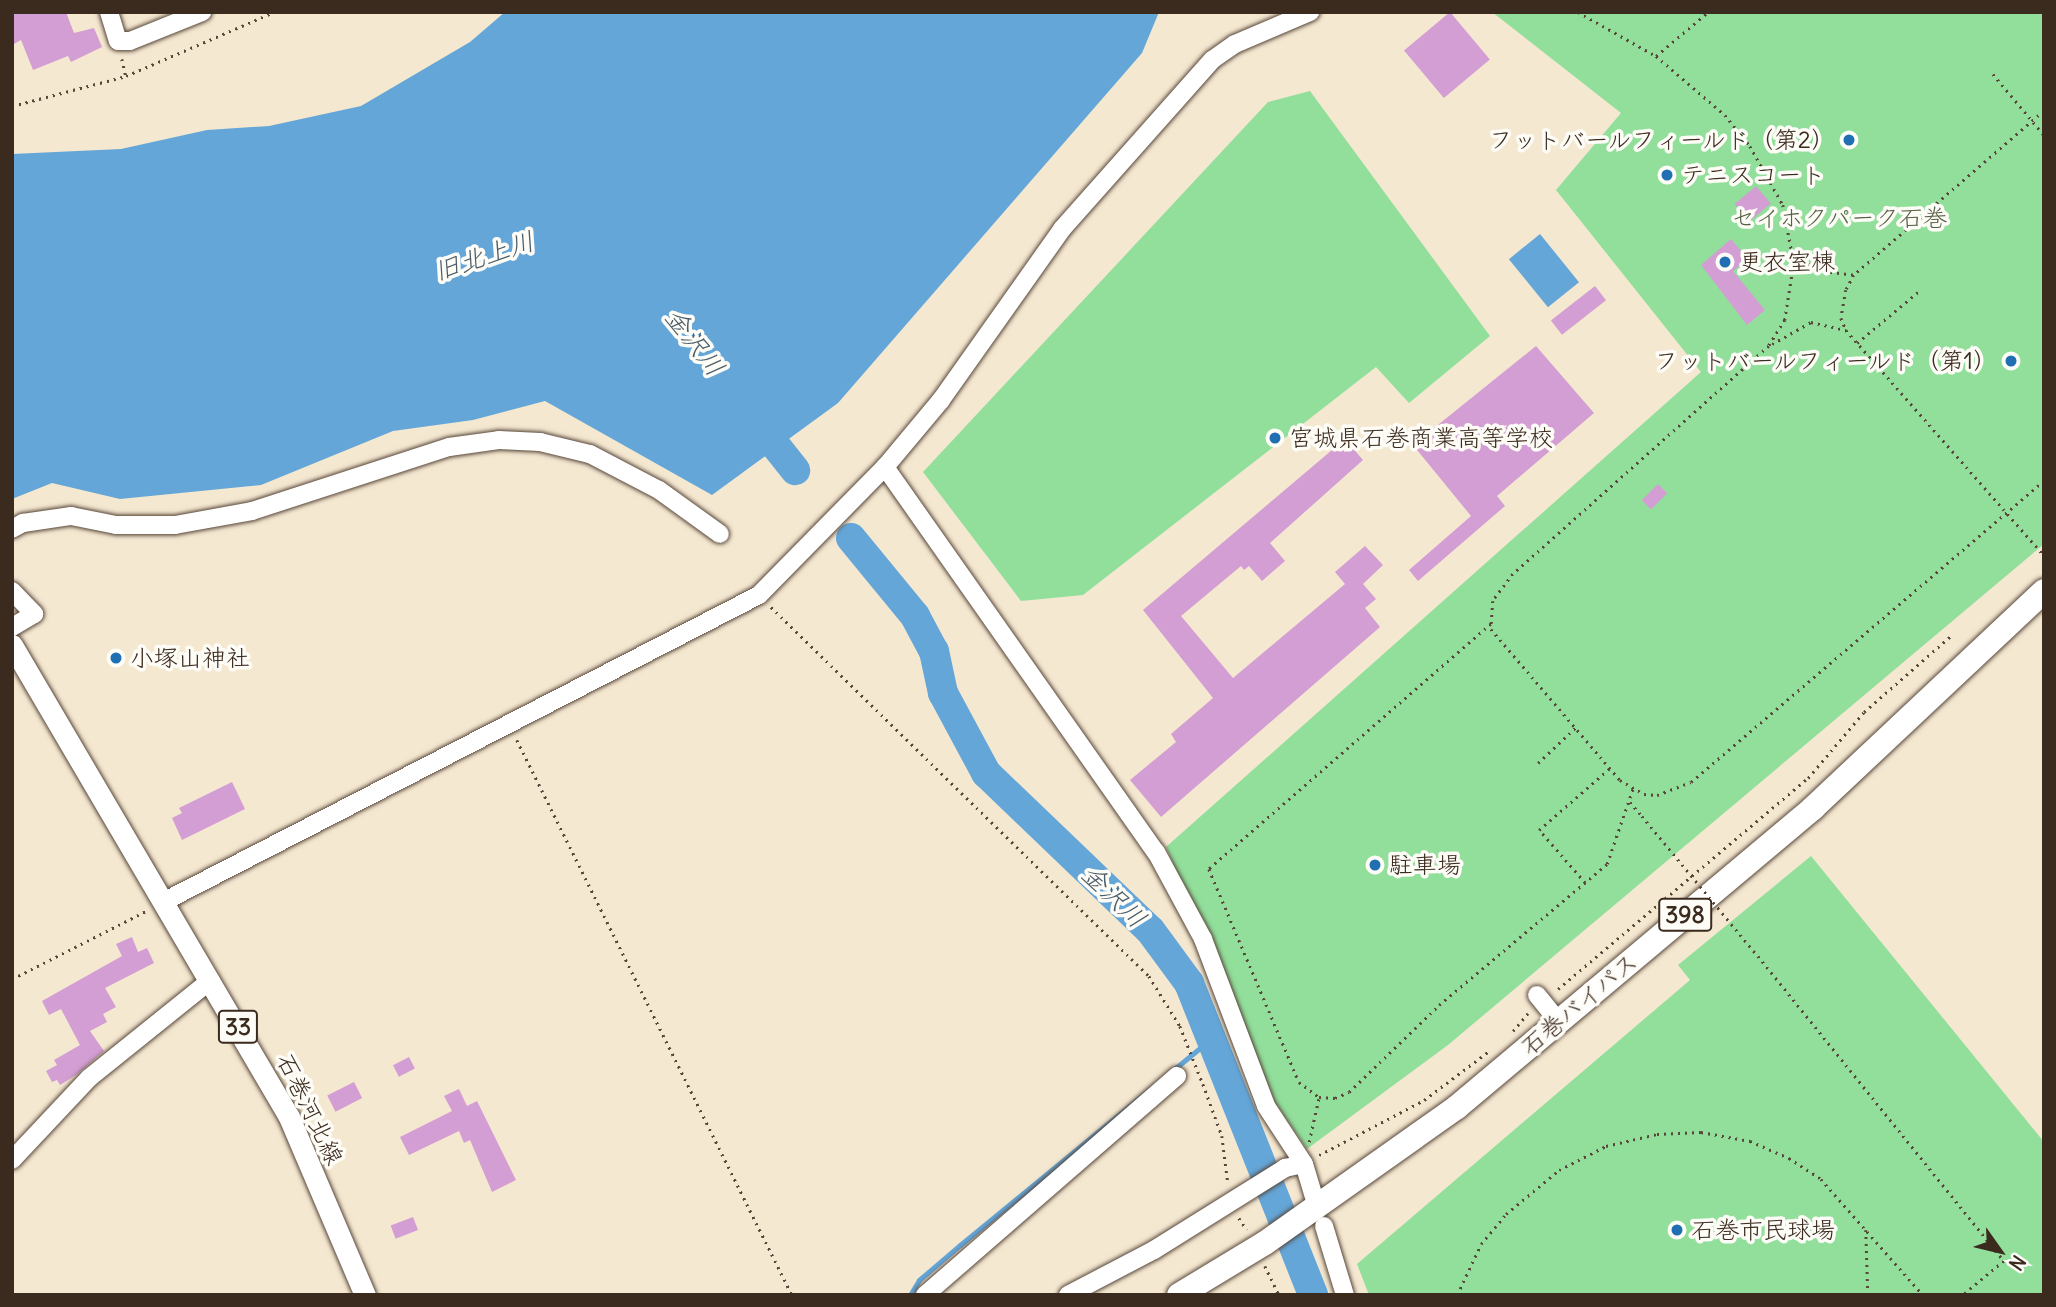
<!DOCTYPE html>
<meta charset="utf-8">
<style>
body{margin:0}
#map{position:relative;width:2056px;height:1307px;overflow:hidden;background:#f5e8d1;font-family:Delius,"Klee One",sans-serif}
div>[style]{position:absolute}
.green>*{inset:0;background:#92df9c}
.water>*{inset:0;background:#64a6d8;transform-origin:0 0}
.stream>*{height:5px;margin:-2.5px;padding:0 2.5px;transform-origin:2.5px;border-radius:2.5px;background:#64a6d8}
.river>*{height:30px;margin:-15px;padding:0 15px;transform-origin:15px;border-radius:15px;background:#64a6d8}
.building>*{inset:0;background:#d39ed3;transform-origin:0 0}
.path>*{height:2.5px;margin-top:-1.25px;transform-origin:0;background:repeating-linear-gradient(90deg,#574639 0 2px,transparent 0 7px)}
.roads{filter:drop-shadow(0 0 2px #574639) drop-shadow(0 0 2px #574639)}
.minor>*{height:18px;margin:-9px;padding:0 9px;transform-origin:9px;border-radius:9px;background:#fff}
.major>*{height:21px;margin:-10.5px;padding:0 10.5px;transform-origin:10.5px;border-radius:10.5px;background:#fff}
.highway>*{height:24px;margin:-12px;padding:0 12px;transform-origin:12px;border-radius:12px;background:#fff}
.path-bridge>*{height:2.5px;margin-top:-1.25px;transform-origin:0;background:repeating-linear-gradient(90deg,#574639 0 2px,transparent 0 7px)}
.dots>*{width:19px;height:19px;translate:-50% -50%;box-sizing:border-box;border:4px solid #fdfcf7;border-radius:50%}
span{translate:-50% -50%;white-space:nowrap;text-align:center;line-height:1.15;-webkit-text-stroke:7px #fdfcf7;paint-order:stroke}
.shield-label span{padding:2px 5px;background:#fdfcf7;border:2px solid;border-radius:5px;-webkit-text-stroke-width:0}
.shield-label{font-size:23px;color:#3b2a1e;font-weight:700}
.poi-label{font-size:24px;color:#3b2a1e}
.right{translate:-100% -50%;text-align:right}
.left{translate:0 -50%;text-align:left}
.park-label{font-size:24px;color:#556044}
.street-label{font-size:24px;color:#3b2a1e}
.water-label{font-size:26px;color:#4b5c68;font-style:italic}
.frame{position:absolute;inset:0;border:14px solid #3b2a1e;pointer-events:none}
.north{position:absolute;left:1965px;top:1216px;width:70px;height:70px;-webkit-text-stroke:5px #fdfcf7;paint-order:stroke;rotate:124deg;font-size:19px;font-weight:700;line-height:28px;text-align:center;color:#3b2a1e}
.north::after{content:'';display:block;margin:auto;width:24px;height:32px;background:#3b2a1e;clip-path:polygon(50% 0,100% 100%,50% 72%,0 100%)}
</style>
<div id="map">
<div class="green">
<div style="clip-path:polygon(1492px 12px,2044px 12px,2044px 544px,1448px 1045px,1307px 1149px,1276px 1104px,1166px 847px,1701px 372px,1556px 190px,1621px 113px)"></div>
<div style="clip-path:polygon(1310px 91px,1490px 336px,1409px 403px,1376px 367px,1083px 595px,1021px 601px,923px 472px,1268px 102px)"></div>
<div style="clip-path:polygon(1811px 856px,2044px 1142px,2044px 1295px,1369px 1295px,1357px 1264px,1690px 980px,1678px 965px)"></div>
</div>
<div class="water">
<div style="clip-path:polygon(505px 12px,1159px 12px,1142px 53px,838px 403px,712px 495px,545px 401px,473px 420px,393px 431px,261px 485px,120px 499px,52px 483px,12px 499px,12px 154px,121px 149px,207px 130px,269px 126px,361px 106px,470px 42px)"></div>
<div style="left:1540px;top:234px;width:62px;height:40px;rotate:51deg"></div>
</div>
<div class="stream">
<div style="left:910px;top:1295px;width:17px;rotate:-59deg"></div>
<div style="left:919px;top:1280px;width:54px;rotate:-40.5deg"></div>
<div style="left:960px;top:1245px;width:323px;rotate:-39.4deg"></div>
</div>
<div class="river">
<div style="left:753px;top:417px;width:68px;rotate:51.6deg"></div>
<div style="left:851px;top:538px;width:101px;rotate:50.6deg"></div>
<div style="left:915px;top:616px;width:40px;rotate:62deg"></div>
<div style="left:934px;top:651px;width:43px;rotate:77.9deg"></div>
<div style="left:943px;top:693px;width:91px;rotate:61.7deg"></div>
<div style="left:986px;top:773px;width:227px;rotate:43.8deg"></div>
<div style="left:1150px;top:930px;width:66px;rotate:53.7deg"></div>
<div style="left:1189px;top:983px;width:336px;rotate:68.3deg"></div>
</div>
<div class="building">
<div style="clip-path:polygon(18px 12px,66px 12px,74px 33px,94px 28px,102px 47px,71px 62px,68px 56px,33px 70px,21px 40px,12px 45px,12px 16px)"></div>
<div style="left:1450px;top:12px;width:62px;height:60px;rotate:50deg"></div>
<div style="left:1756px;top:186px;width:23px;height:28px;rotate:50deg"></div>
<div style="clip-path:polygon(1731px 239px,1748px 259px,1733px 271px,1765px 310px,1747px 325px,1701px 265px)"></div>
<div style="left:1595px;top:286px;width:18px;height:56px;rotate:52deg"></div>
<div style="clip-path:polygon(1536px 346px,1594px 413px,1497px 496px,1505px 506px,1418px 581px,1409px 570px,1471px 516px,1413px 445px)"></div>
<div style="clip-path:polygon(1345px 439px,1363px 460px,1270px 543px,1285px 561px,1262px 581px,1249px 566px,1244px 570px,1241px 566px,1181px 616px,1233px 678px,1345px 584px,1335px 572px,1365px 546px,1383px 565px,1363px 584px,1376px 599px,1365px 608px,1380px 627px,1161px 817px,1130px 780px,1176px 742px,1171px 734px,1213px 698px,1143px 610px)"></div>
<div style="left:1658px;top:484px;width:13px;height:23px;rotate:45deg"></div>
<div style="clip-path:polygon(232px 782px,245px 809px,182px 840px,172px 818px,182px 813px,179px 808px)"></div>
<div style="clip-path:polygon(132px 937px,138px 952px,147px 948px,154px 963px,105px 988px,116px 1007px,103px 1014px,107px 1022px,90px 1031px,104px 1051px,76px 1075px,60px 1085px,57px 1080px,52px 1082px,46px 1071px,57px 1065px,54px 1060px,80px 1045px,61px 1009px,49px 1015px,42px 1001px,122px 956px,116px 944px)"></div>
<div style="left:409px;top:1057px;width:13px;height:18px;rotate:63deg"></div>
<div style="left:354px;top:1082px;width:18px;height:30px;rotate:63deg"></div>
<div style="clip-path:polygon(459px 1089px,467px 1106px,477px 1101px,516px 1180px,492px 1192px,470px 1140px,464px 1143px,459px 1131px,409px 1155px,400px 1137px,452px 1111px,444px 1096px)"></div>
<div style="left:413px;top:1217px;width:14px;height:24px;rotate:69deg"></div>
</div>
<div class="path">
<div style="left:1578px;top:12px;width:90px;rotate:29.4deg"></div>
<div style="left:1656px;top:56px;width:91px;rotate:40.5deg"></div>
<div style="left:1725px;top:115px;width:40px;rotate:51deg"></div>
<div style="left:1750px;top:146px;width:68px;rotate:60.8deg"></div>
<div style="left:1783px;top:205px;width:59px;rotate:79.3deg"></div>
<div style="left:1794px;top:263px;width:58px;rotate:99deg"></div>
<div style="left:1785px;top:320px;width:31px;rotate:122deg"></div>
<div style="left:1769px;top:346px;width:343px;rotate:138.3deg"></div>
<div style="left:1513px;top:574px;width:34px;rotate:127deg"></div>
<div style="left:1493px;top:601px;width:28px;rotate:94deg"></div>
<div style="left:1491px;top:629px;width:199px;rotate:49.5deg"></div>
<div style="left:1620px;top:780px;width:28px;rotate:30deg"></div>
<div style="left:1644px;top:794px;width:13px;rotate:4deg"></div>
<div style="left:1657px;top:795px;width:36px;rotate:-21deg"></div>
<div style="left:1691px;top:782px;width:464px;rotate:-40.5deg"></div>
<div style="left:1656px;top:56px;width:68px;rotate:-40.2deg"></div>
<div style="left:122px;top:59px;width:17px;rotate:77deg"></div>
<div style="left:1993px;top:74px;width:80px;rotate:50.1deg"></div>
<div style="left:12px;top:106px;width:118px;rotate:-14.7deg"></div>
<div style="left:126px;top:76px;width:161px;rotate:-23.4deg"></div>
<div style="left:2044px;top:111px;width:251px;rotate:139.2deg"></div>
<div style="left:1854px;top:275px;width:17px;rotate:118deg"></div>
<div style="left:1846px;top:290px;width:28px;rotate:100deg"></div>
<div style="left:1841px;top:318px;width:13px;rotate:67deg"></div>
<div style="left:1846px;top:330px;width:300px;rotate:48.7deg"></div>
<div style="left:1795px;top:257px;width:31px;rotate:27deg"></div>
<div style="left:1823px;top:271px;width:31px;rotate:7deg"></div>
<div style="left:1857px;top:343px;width:80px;rotate:-39.9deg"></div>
<div style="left:1772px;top:344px;width:45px;rotate:-29.4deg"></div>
<div style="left:1811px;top:322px;width:36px;rotate:13deg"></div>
<div style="left:771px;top:607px;width:528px;rotate:44.31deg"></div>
<div style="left:1149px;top:976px;width:59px;rotate:58.2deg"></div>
<div style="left:1180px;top:1026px;width:62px;rotate:68.4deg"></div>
<div style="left:1203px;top:1084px;width:55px;rotate:69.9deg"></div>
<div style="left:1222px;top:1136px;width:47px;rotate:82.7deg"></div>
<div style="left:1491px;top:624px;width:374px;rotate:139deg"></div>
<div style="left:1209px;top:869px;width:231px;rotate:67.1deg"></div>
<div style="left:1299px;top:1082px;width:25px;rotate:37deg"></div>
<div style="left:1319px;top:1097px;width:16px;rotate:4deg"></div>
<div style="left:1335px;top:1098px;width:15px;rotate:-23deg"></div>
<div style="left:1349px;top:1092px;width:125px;rotate:-44deg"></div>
<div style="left:1439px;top:1005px;width:219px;rotate:-40deg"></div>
<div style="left:1607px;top:864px;width:80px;rotate:-71.1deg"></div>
<div style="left:517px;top:740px;width:619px;rotate:63.64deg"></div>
<div style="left:1538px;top:763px;width:51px;rotate:-43.4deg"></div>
<div style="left:1630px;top:802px;width:18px;rotate:49deg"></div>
<div style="left:1585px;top:883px;width:70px;rotate:-131deg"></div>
<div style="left:1539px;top:830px;width:94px;rotate:-41.1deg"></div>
<div style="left:1758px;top:956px;width:392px;rotate:51.1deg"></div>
<div style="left:2004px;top:1261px;width:53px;rotate:140.3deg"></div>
<div style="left:12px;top:979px;width:150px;rotate:-26.9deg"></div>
<div style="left:1558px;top:989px;width:327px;rotate:-40.2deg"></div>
<div style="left:1808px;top:778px;width:87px;rotate:-49.7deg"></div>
<div style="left:1864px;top:712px;width:118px;rotate:-41.2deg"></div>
<div style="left:1513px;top:1031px;width:23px;rotate:-50deg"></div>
<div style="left:1309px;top:1142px;width:46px;rotate:-77.5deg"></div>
<div style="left:1319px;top:1155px;width:119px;rotate:-27.6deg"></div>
<div style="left:1424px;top:1100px;width:81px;rotate:-37deg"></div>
<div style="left:1239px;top:1218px;width:14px;rotate:56deg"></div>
<div style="left:1866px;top:1230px;width:65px;rotate:88.2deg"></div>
<div style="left:1265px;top:1266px;width:32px;rotate:64deg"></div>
<div style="left:1457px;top:1295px;width:56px;rotate:-64.8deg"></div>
<div style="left:1481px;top:1244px;width:39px;rotate:-50deg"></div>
<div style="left:1506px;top:1214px;width:69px;rotate:-39.7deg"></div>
<div style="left:1559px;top:1170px;width:53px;rotate:-27.1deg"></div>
<div style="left:1606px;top:1146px;width:52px;rotate:-13.2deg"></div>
<div style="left:1657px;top:1134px;width:44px;rotate:-2.6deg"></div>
<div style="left:1701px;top:1132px;width:50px;rotate:10.4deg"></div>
<div style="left:1750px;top:1141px;width:43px;rotate:23.6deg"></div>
<div style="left:1789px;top:1158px;width:38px;rotate:33deg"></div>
<div style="left:1821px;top:1179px;width:154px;rotate:48.7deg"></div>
</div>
<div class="roads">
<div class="minor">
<div style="left:109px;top:12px;width:30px;rotate:73deg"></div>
<div style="left:118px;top:41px;width:12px"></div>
<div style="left:130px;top:41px;width:78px;rotate:-21.9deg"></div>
<div style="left:885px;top:467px;width:471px;rotate:54.9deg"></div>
<div style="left:1156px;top:852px;width:99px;rotate:61.6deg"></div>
<div style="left:1203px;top:939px;width:178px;rotate:69.3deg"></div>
<div style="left:1266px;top:1106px;width:69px;rotate:56.8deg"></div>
<div style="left:1304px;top:1164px;width:45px;rotate:73.2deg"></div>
<div style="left:12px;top:529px;width:13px;rotate:-29deg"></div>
<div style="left:23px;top:523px;width:49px;rotate:-8.3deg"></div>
<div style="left:71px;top:516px;width:46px;rotate:11.3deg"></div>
<div style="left:116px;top:525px;width:59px"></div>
<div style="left:175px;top:525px;width:78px;rotate:-10.3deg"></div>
<div style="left:252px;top:511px;width:207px;rotate:-18deg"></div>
<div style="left:449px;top:447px;width:50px;rotate:-8deg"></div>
<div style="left:499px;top:440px;width:41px;rotate:2.8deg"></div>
<div style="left:540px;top:442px;width:51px;rotate:13.5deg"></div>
<div style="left:590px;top:454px;width:78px;rotate:27.6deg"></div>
<div style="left:659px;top:490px;width:75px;rotate:35.8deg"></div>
<div style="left:12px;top:591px;width:32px;rotate:46deg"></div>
<div style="left:34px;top:614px;width:26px;rotate:149deg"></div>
<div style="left:163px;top:902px;width:670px;rotate:-27.25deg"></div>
<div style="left:759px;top:595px;width:180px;rotate:-45.5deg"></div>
<div style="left:885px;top:467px;width:87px;rotate:-50.1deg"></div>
<div style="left:941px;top:400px;width:209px;rotate:-54.7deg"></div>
<div style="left:1062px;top:229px;width:226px;rotate:-48.4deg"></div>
<div style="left:1212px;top:60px;width:28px;rotate:-35deg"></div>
<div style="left:1235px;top:44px;width:82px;rotate:-23.1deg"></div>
<div style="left:1537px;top:995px;width:35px;rotate:51deg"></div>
<div style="left:12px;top:1160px;width:112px;rotate:-46.8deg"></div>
<div style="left:89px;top:1078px;width:156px;rotate:-38.8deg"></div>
<div style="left:1324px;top:1226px;width:72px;rotate:73.1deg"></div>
<div style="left:925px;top:1295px;width:334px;rotate:-41deg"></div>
<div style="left:1068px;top:1295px;width:97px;rotate:-27.6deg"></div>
<div style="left:1154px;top:1250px;width:155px;rotate:-32deg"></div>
<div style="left:1285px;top:1168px;width:19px;rotate:-12deg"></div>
</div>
<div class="major">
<div style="left:12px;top:645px;width:547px;rotate:59.59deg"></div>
<div style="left:289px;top:1117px;width:194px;rotate:66.9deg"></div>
</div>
<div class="highway">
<div style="left:1179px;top:1295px;width:100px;rotate:-31.2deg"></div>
<div style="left:1265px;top:1243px;width:235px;rotate:-35.3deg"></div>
<div style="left:1457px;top:1107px;width:465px;rotate:-40deg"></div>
<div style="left:1813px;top:808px;width:317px;rotate:-43.2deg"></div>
</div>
</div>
<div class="path-bridge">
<div style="left:1642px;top:816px;width:182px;rotate:50.4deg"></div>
</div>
<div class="dots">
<div style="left:1849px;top:140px;background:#1f6fb2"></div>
<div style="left:1667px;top:175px;background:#1f6fb2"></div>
<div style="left:1725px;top:262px;background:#1f6fb2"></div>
<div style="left:2011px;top:361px;background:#1f6fb2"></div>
<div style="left:1275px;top:438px;background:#1f6fb2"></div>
<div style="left:116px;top:658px;background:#1f6fb2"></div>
<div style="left:1375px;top:865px;background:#1f6fb2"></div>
<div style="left:1677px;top:1230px;background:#1f6fb2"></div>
</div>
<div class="shield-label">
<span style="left:1685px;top:915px">398</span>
<span style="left:238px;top:1027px">33</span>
</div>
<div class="poi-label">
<span class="right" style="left:1835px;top:140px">フットバールフィールド（第2）</span>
<span class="left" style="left:1681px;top:175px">テニスコート</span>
<span class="left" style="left:1739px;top:262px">更衣室棟</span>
<span class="right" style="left:1997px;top:361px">フットバールフィールド（第1）</span>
<span class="left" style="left:1289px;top:438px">宮城県石巻商業高等学校</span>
<span class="left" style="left:130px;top:658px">小塚山神社</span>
<span class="left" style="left:1389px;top:865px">駐車場</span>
<span class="left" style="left:1691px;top:1230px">石巻市民球場</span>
</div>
<div class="park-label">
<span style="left:1839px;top:218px">セイホクパーク石巻</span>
</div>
<div class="street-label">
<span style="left:1579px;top:1004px;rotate:-40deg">石巻バイパス</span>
<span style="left:310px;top:1109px;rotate:64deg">石巻河北線</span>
</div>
<div class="water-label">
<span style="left:484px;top:256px;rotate:-18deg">旧北上川</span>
<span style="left:695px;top:342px;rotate:52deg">金沢川</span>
<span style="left:1114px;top:896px;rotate:44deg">金沢川</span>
</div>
<div class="frame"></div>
<div class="north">N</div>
</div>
